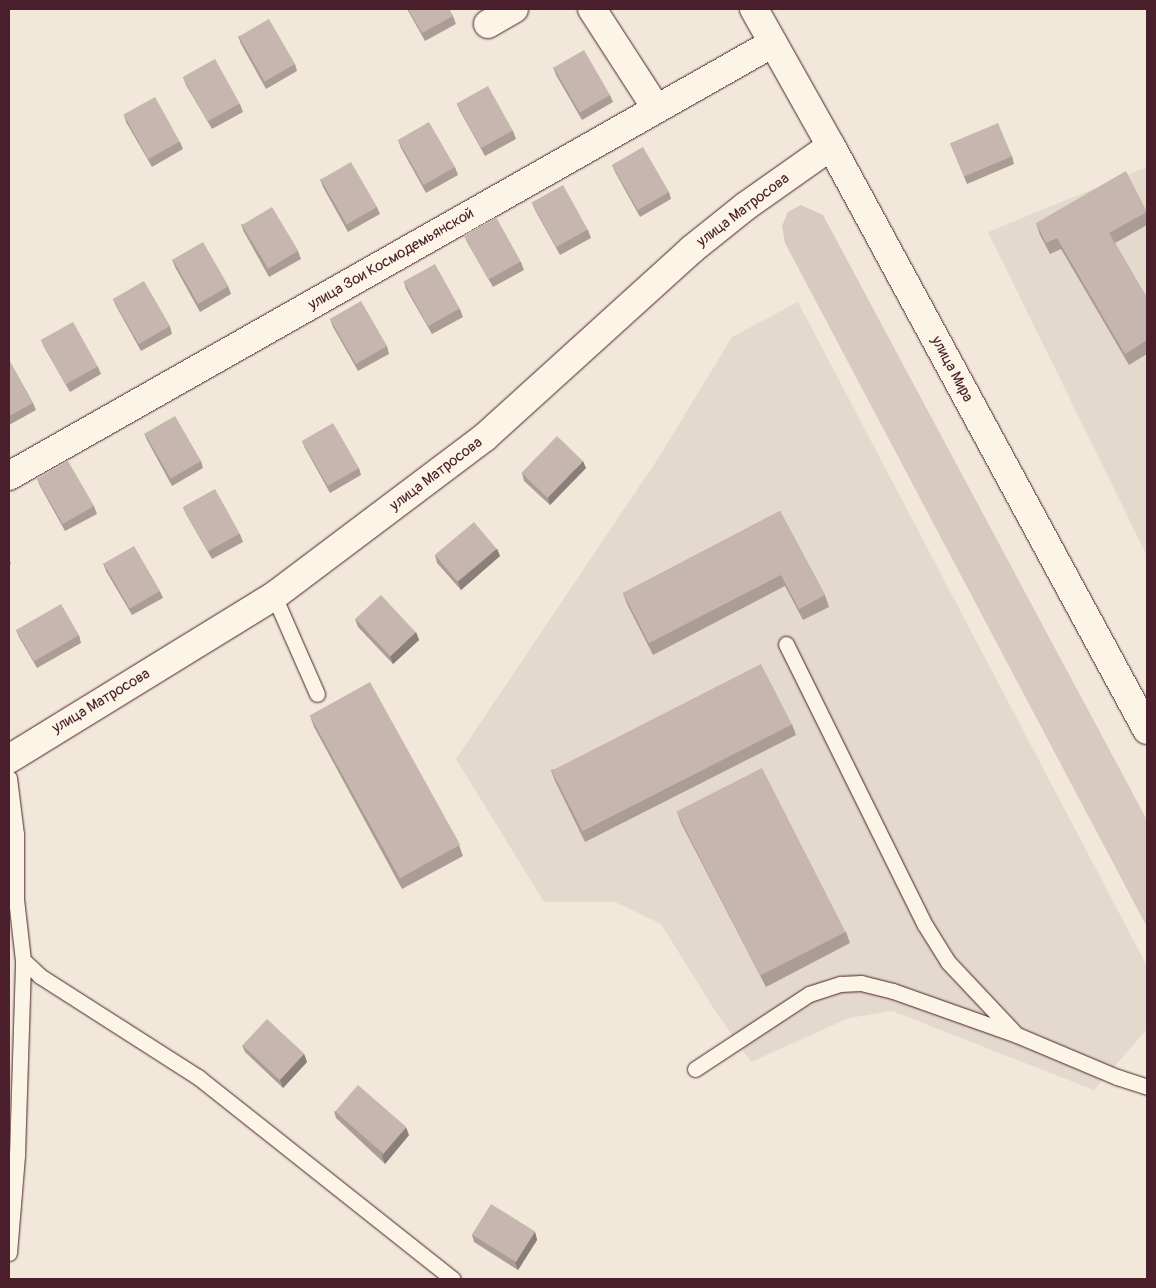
<!DOCTYPE html>
<meta charset="utf-8">
<style>
body{margin:0}
#map{position:relative;width:1156px;height:1288px;overflow:hidden;background:#f1e8da;font-family:Pangolin,sans-serif}
div>[style]{position:absolute}
.built>*{inset:0;background:#e4d9cd}
.green>*{inset:0;background:#d8cac0}
.roads{filter:drop-shadow(0 0 1px #4a1f2b) drop-shadow(0 0 1px #4a1f2b)}
.service>*{height:15px;margin:-7.5px;padding:0 7.5px;transform-origin:7.5px;border-radius:7.5px;background:#fcf5e5}
.minor>*{height:28px;margin:-14px;padding:0 14px;transform-origin:14px;border-radius:14px;background:#fcf5e5}
.secondary>*{height:28px;margin:-14px;padding:0 14px;transform-origin:14px;border-radius:14px;background:#fcf5e5}
.wall>*{inset:0;background:#ab9d96}
.shaded-wall>*{inset:0;background:#8b7f7a}
.building>*{inset:0;background:#c7b6af;transform-origin:0 0}
span{translate:-50% -50%;white-space:nowrap;text-align:center;line-height:1.15;-webkit-text-stroke:4px #fcf5e5;paint-order:stroke}
.street-label{font-size:15px;color:#4a1f2b}
.frame{position:absolute;inset:0;border:10px solid #4a1f2b;pointer-events:none}
</style>
<div id="map">
<div class="built">
<div style="clip-path:polygon(1147px 167px,1147px 556px,988px 232px)"></div>
<div style="clip-path:polygon(798px 302px,1147px 966px,1147px 1029px,1094px 1090px,892px 1011px,849px 1018px,751px 1062px,712px 1006px,661px 924px,615px 902px,544px 902px,456px 759px,659px 457px,732px 337px)"></div>
</div>
<div class="green">
<div style="clip-path:polygon(801px 205px,823px 215px,1147px 820px,1147px 927px,785px 243px,782px 226px,788px 212px)"></div>
</div>
<div class="roads">
<div class="service">
<div style="left:274px;top:596px;width:107px;rotate:66.3deg"></div>
<div style="left:786px;top:644px;width:313px;rotate:63.7deg"></div>
<div style="left:925px;top:925px;width:44px;rotate:58.1deg"></div>
<div style="left:948px;top:962px;width:96px;rotate:46.7deg"></div>
<div style="left:9px;top:778px;width:56px;rotate:82.9deg"></div>
<div style="left:16px;top:834px;width:65px;rotate:90deg"></div>
<div style="left:16px;top:899px;width:61px;rotate:83.5deg"></div>
<div style="left:23px;top:960px;width:23px;rotate:43deg"></div>
<div style="left:40px;top:976px;width:188px;rotate:32.6deg"></div>
<div style="left:198px;top:1077px;width:325px;rotate:38.4deg"></div>
<div style="left:695px;top:1069px;width:136px;rotate:-33.3deg"></div>
<div style="left:809px;top:994px;width:33px;rotate:-18deg"></div>
<div style="left:840px;top:984px;width:21px;rotate:-3deg"></div>
<div style="left:861px;top:983px;width:33px;rotate:14deg"></div>
<div style="left:893px;top:991px;width:132px;rotate:19.5deg"></div>
<div style="left:1017px;top:1035px;width:108px;rotate:22.8deg"></div>
<div style="left:1117px;top:1077px;width:32px;rotate:18deg"></div>
<div style="left:9px;top:1253px;width:98px;rotate:-85.3deg"></div>
<div style="left:17px;top:1155px;width:195px;rotate:-88.2deg"></div>
</div>
<div class="minor">
<div style="left:592px;top:9px;width:118px;rotate:57.1deg"></div>
<div style="left:488px;top:24px;width:30px;rotate:-30deg"></div>
<div style="left:9px;top:476px;width:878px;rotate:-29.54deg"></div>
<div style="left:9px;top:759px;width:311px;rotate:-31.6deg"></div>
<div style="left:274px;top:596px;width:264px;rotate:-37deg"></div>
<div style="left:485px;top:437px;width:278px;rotate:-42.2deg"></div>
<div style="left:691px;top:250px;width:70px;rotate:-38.7deg"></div>
<div style="left:746px;top:206px;width:104px;rotate:-35.2deg"></div>
</div>
<div class="secondary">
<div style="left:754px;top:9px;width:157px;rotate:60.7deg"></div>
<div style="left:831px;top:146px;width:664px;rotate:61.58deg"></div>
</div>
</div>
<div class="wall">
<div style="clip-path:polygon(407px 9px,449px 9px,453px 16px,456px 24px,425px 41px)"></div>
<div style="clip-path:polygon(238px 36px,295px 64px,297px 71px,266px 89px,241px 44px)"></div>
<div style="clip-path:polygon(553px 67px,610px 95px,613px 102px,582px 120px,556px 75px)"></div>
<div style="clip-path:polygon(183px 77px,240px 104px,243px 112px,212px 129px,186px 85px)"></div>
<div style="clip-path:polygon(457px 104px,513px 131px,516px 139px,485px 156px,460px 111px)"></div>
<div style="clip-path:polygon(124px 115px,180px 142px,183px 149px,152px 167px,126px 122px)"></div>
<div style="clip-path:polygon(398px 140px,455px 167px,458px 175px,426px 193px,401px 148px)"></div>
<div style="clip-path:polygon(950px 143px,1012px 156px,1014px 164px,967px 184px)"></div>
<div style="clip-path:polygon(612px 165px,669px 192px,671px 199px,640px 217px,615px 172px)"></div>
<div style="clip-path:polygon(320px 179px,377px 207px,380px 214px,348px 232px,323px 187px)"></div>
<div style="clip-path:polygon(532px 203px,588px 230px,591px 238px,560px 255px,535px 210px)"></div>
<div style="clip-path:polygon(1147px 212px,1147px 225px,1115px 243px,1147px 298px,1147px 354px,1129px 365px,1061px 249px,1050px 254px,1040px 235px,1036px 223px)"></div>
<div style="clip-path:polygon(241px 224px,298px 251px,301px 259px,269px 277px,244px 232px)"></div>
<div style="clip-path:polygon(464px 235px,521px 262px,524px 270px,493px 287px,467px 242px)"></div>
<div style="clip-path:polygon(172px 259px,228px 286px,231px 294px,200px 312px,175px 267px)"></div>
<div style="clip-path:polygon(404px 282px,460px 309px,463px 317px,432px 334px,406px 289px)"></div>
<div style="clip-path:polygon(113px 299px,170px 326px,172px 334px,141px 351px,116px 306px)"></div>
<div style="clip-path:polygon(330px 319px,387px 346px,389px 354px,358px 371px,333px 327px)"></div>
<div style="clip-path:polygon(41px 340px,98px 367px,101px 374px,70px 392px,44px 347px)"></div>
<div style="clip-path:polygon(9px 360px,33px 403px,36px 410px,9px 425px)"></div>
<div style="clip-path:polygon(144px 433px,201px 461px,203px 468px,172px 486px,147px 440px)"></div>
<div style="clip-path:polygon(302px 441px,359px 468px,361px 475px,330px 493px,305px 448px)"></div>
<div style="clip-path:polygon(586px 468px,550px 505px,524px 481px,522px 473px)"></div>
<div style="clip-path:polygon(37px 479px,94px 506px,97px 514px,65px 531px,40px 486px)"></div>
<div style="clip-path:polygon(183px 507px,240px 534px,243px 542px,212px 559px,186px 514px)"></div>
<div style="clip-path:polygon(780px 511px,825px 595px,829px 607px,803px 620px,785px 586px,653px 655px,627px 604px,623px 593px)"></div>
<div style="clip-path:polygon(497px 549px,500px 556px,461px 590px,437px 563px,435px 555px)"></div>
<div style="clip-path:polygon(9px 558px,11px 564px,9px 566px)"></div>
<div style="clip-path:polygon(103px 563px,160px 591px,163px 598px,132px 615px,106px 571px)"></div>
<div style="clip-path:polygon(355px 619px,416px 632px,419px 640px,393px 664px,358px 627px)"></div>
<div style="clip-path:polygon(16px 630px,79px 635px,81px 643px,37px 668px,19px 637px)"></div>
<div style="clip-path:polygon(310px 716px,459px 845px,463px 856px,402px 889px,314px 727px)"></div>
<div style="clip-path:polygon(792px 724px,796px 735px,585px 842px,555px 781px,551px 770px)"></div>
<div style="clip-path:polygon(677px 812px,846px 932px,850px 943px,766px 987px,681px 823px)"></div>
<div style="clip-path:polygon(242px 1045px,304px 1054px,307px 1062px,283px 1088px,245px 1052px)"></div>
<div style="clip-path:polygon(334px 1111px,409px 1135px,385px 1164px,336px 1118px)"></div>
<div style="clip-path:polygon(535px 1232px,537px 1240px,518px 1270px,474px 1242px,472px 1235px)"></div>
</div>
<div class="shaded-wall">
<div style="clip-path:polygon(583px 461px,586px 468px,550px 505px,548px 498px)"></div>
<div style="clip-path:polygon(497px 549px,500px 556px,461px 590px,458px 582px)"></div>
<div style="clip-path:polygon(416px 632px,419px 640px,393px 664px,390px 657px)"></div>
<div style="clip-path:polygon(304px 1054px,307px 1062px,283px 1088px,280px 1080px)"></div>
<div style="clip-path:polygon(406px 1127px,409px 1135px,385px 1164px,382px 1156px)"></div>
<div style="clip-path:polygon(535px 1232px,537px 1240px,518px 1270px,515px 1262px)"></div>
</div>
<div class="building">
<div style="clip-path:polygon(408px 9px,449px 9px,453px 16px,422px 33px)"></div>
<div style="left:269px;top:19px;width:52px;height:35px;rotate:60deg"></div>
<div style="left:584px;top:50px;width:52px;height:35px;rotate:60deg"></div>
<div style="left:215px;top:59px;width:51px;height:37px;rotate:61deg"></div>
<div style="left:488px;top:86px;width:51px;height:36px;rotate:61deg"></div>
<div style="left:155px;top:97px;width:51px;height:36px;rotate:61deg"></div>
<div style="left:429px;top:122px;width:52px;height:36px;rotate:60deg"></div>
<div style="left:998px;top:123px;width:36px;height:52px;rotate:67deg"></div>
<div style="left:643px;top:147px;width:52px;height:36px;rotate:60deg"></div>
<div style="left:351px;top:162px;width:52px;height:35px;rotate:60deg"></div>
<div style="clip-path:polygon(1126px 171px,1147px 212px,1109px 233px,1147px 298px,1147px 340px,1125px 354px,1057px 238px,1046px 243px,1036px 223px)"></div>
<div style="left:563px;top:185px;width:51px;height:36px;rotate:61deg"></div>
<div style="left:272px;top:207px;width:51px;height:35px;rotate:59deg"></div>
<div style="left:496px;top:217px;width:51px;height:37px;rotate:61deg"></div>
<div style="left:203px;top:242px;width:51px;height:35px;rotate:60deg"></div>
<div style="left:435px;top:264px;width:51px;height:36px;rotate:61deg"></div>
<div style="left:144px;top:281px;width:52px;height:36px;rotate:60deg"></div>
<div style="left:361px;top:301px;width:52px;height:36px;rotate:60deg"></div>
<div style="left:73px;top:322px;width:51px;height:37px;rotate:61deg"></div>
<div style="clip-path:polygon(9px 360px,33px 403px,9px 416px)"></div>
<div style="left:175px;top:416px;width:52px;height:35px;rotate:60deg"></div>
<div style="left:333px;top:423px;width:52px;height:36px;rotate:60deg"></div>
<div style="left:557px;top:436px;width:36px;height:51px;rotate:44deg"></div>
<div style="left:68px;top:461px;width:52px;height:36px;rotate:60deg"></div>
<div style="left:215px;top:489px;width:51px;height:37px;rotate:61deg"></div>
<div style="clip-path:polygon(780px 511px,825px 595px,799px 609px,781px 575px,649px 643px,623px 593px)"></div>
<div style="left:474px;top:522px;width:35px;height:51px;rotate:50deg"></div>
<div style="left:134px;top:546px;width:52px;height:35px;rotate:60deg"></div>
<div style="left:381px;top:595px;width:51px;height:35px;rotate:47deg"></div>
<div style="left:61px;top:604px;width:36px;height:52px;rotate:60deg"></div>
<div style="left:761px;top:664px;width:68px;height:235px;rotate:63deg"></div>
<div style="left:370px;top:682px;width:186px;height:69px;rotate:61deg"></div>
<div style="left:762px;top:768px;width:184px;height:96px;rotate:63deg"></div>
<div style="left:267px;top:1019px;width:51px;height:36px;rotate:43deg"></div>
<div style="left:358px;top:1085px;width:64px;height:35px;rotate:41deg"></div>
<div style="left:491px;top:1204px;width:52px;height:36px;rotate:32deg"></div>
</div>
<div class="street-label">
<span style="left:743px;top:210px;rotate:-37deg">улица Матросова</span>
<span style="left:391px;top:259px;rotate:-30deg">улица Зои Космодемьянской</span>
<span style="left:952px;top:369px;rotate:62deg">улица Мира</span>
<span style="left:436px;top:474px;rotate:-37deg">улица Матросова</span>
<span style="left:101px;top:701px;rotate:-31deg">улица Матросова</span>
</div>
<div class="frame"></div>
</div>
